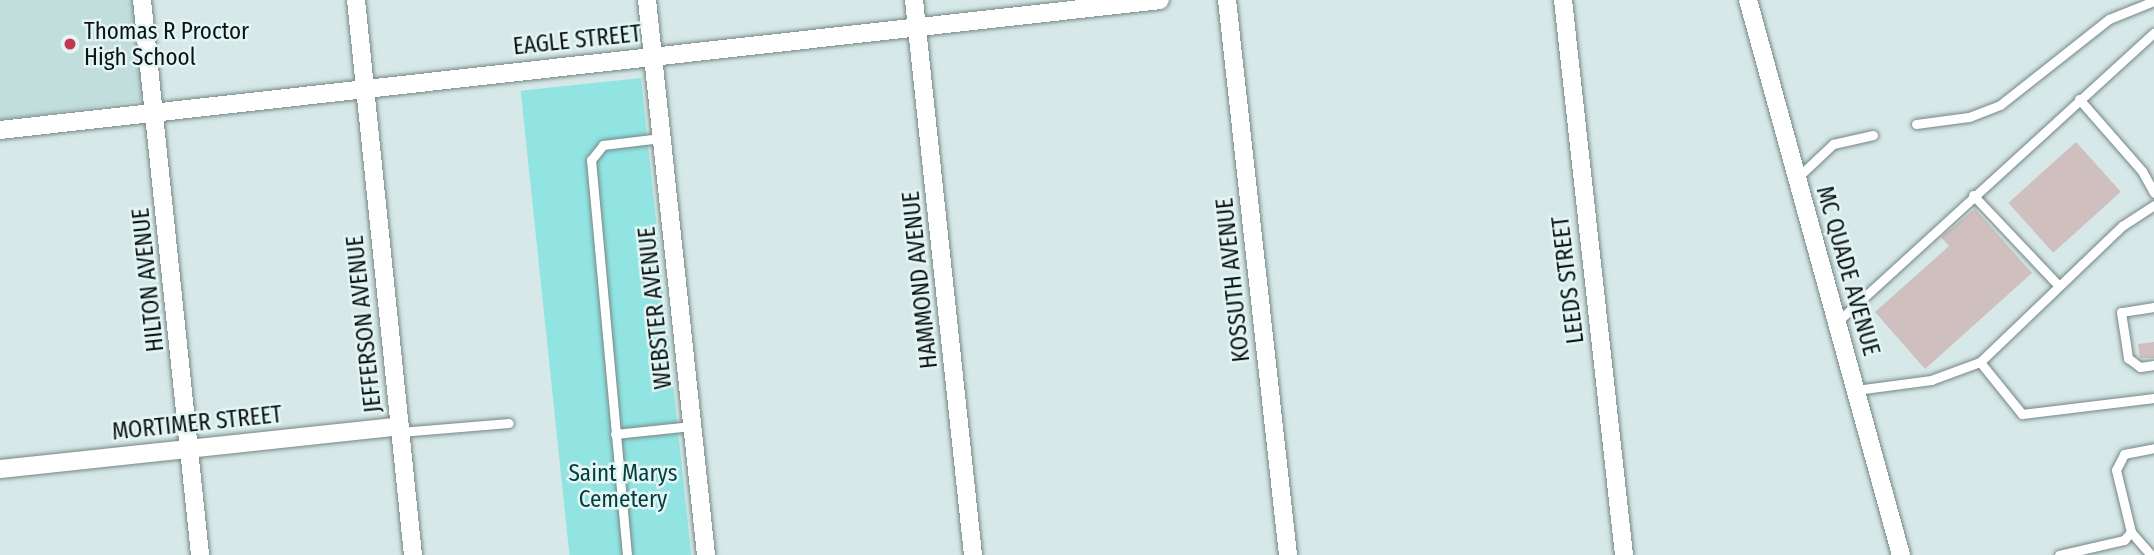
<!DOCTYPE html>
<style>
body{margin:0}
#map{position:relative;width:2154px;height:555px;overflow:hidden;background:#d6e8e7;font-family:"Fira Sans Condensed",sans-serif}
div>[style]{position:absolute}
.built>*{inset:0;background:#c1dddc}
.green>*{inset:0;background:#91e4e2;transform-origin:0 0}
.building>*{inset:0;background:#d0bfbf;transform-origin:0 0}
.roads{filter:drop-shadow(0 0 2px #758685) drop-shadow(0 0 2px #758685)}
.lane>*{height:9px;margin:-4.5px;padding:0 4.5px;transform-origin:4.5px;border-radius:4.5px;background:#fff}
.street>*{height:18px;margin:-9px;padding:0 9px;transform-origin:9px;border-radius:9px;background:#fff}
.dots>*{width:19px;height:19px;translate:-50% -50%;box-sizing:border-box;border:4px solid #e3f5f4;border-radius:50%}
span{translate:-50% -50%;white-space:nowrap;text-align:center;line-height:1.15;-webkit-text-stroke:5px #e3f5f4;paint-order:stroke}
.poi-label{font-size:23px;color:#0d1313}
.left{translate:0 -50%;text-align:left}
.street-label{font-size:23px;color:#0d1313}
.park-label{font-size:23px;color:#023e3d}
</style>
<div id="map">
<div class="built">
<div style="clip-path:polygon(0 0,135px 0,143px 94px,139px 101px,0 120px)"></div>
</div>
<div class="green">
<div style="left:641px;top:78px;width:480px;height:121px;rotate:84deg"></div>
</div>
<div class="building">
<div style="left:2076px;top:142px;width:67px;height:91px;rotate:48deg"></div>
<div style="clip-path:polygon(1975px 209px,2032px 273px,1925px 369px,1875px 312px,1949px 246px,1941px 237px)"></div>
<div style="clip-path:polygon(2154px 342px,2154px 358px,2140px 358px,2138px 344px)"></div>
</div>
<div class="roads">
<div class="lane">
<div style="left:2079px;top:99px;width:96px;rotate:48.8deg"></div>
<div style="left:2142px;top:171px;width:25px;rotate:61deg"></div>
<div style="left:1916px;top:124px;width:53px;rotate:-7.5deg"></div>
<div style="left:1969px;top:117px;width:33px;rotate:-21deg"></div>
<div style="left:2000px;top:105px;width:139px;rotate:-38.3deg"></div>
<div style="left:2109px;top:19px;width:48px;rotate:-21.8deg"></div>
<div style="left:1797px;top:178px;width:50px;rotate:-43.4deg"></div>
<div style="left:1833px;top:144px;width:41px;rotate:-12.7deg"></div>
<div style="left:1973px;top:195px;width:125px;rotate:46.6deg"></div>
<div style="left:2154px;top:307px;width:33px;rotate:171deg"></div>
<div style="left:2121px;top:312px;width:47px;rotate:81.3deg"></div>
<div style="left:2128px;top:358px;width:15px;rotate:37deg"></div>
<div style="left:2140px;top:367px;width:14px;rotate:-8deg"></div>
<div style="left:1837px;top:322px;width:429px;rotate:-42.4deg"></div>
<div style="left:1980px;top:362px;width:67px;rotate:51.1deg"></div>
<div style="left:2022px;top:414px;width:133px;rotate:-6.9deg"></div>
<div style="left:1856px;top:390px;width:76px;rotate:-7.6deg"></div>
<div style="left:1931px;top:380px;width:52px;rotate:-20.2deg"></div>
<div style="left:1980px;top:362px;width:197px;rotate:-43.8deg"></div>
<div style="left:2122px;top:226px;width:38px;rotate:-33deg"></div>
<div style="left:400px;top:432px;width:109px;rotate:-4.7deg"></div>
<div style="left:615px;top:434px;width:77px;rotate:-5.9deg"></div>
<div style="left:627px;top:555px;width:397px;rotate:-95.2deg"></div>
<div style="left:591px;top:160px;width:19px;rotate:-51deg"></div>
<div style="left:603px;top:145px;width:58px;rotate:-6.9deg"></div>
<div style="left:2059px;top:555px;width:67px;rotate:-13deg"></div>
<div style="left:2124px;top:540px;width:11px;rotate:-49deg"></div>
<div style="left:2151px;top:555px;width:30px;rotate:-131deg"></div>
<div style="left:2131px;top:532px;width:64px;rotate:-103.6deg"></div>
<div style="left:2116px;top:470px;width:18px;rotate:-63deg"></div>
<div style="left:2124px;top:454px;width:31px;rotate:-11deg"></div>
</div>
<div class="street">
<div style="left:142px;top:0;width:558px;rotate:84.03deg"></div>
<div style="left:356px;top:0;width:558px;rotate:84.14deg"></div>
<div style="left:647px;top:0;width:558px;rotate:83.93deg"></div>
<div style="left:914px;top:0;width:558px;rotate:83.93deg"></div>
<div style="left:1227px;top:0;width:558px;rotate:83.73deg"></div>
<div style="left:1563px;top:0;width:558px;rotate:83.73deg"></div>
<div style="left:1748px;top:0;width:576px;rotate:74.59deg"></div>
<div style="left:0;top:130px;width:1167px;rotate:-6.39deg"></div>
<div style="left:0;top:469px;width:402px;rotate:-6.1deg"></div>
</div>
</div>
<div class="dots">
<div style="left:70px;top:44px;background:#c6364c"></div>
</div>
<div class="poi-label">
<span class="left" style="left:84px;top:44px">Thomas R Proctor<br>High School</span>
</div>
<div class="street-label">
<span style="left:577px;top:40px;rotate:-6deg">EAGLE STREET</span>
<span style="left:1848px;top:271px;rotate:74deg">MC QUADE AVENUE</span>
<span style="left:148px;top:280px;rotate:-96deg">HILTON AVENUE</span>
<span style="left:920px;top:280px;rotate:-96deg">HAMMOND AVENUE</span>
<span style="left:1233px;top:280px;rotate:-96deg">KOSSUTH AVENUE</span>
<span style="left:1568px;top:280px;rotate:-97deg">LEEDS STREET</span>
<span style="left:655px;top:308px;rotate:-96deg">WEBSTER AVENUE</span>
<span style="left:364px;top:324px;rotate:-96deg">JEFFERSON AVENUE</span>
<span style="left:197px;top:423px;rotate:-6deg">MORTIMER STREET</span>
</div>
<div class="park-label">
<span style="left:623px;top:486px">Saint Marys<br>Cemetery</span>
</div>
</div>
